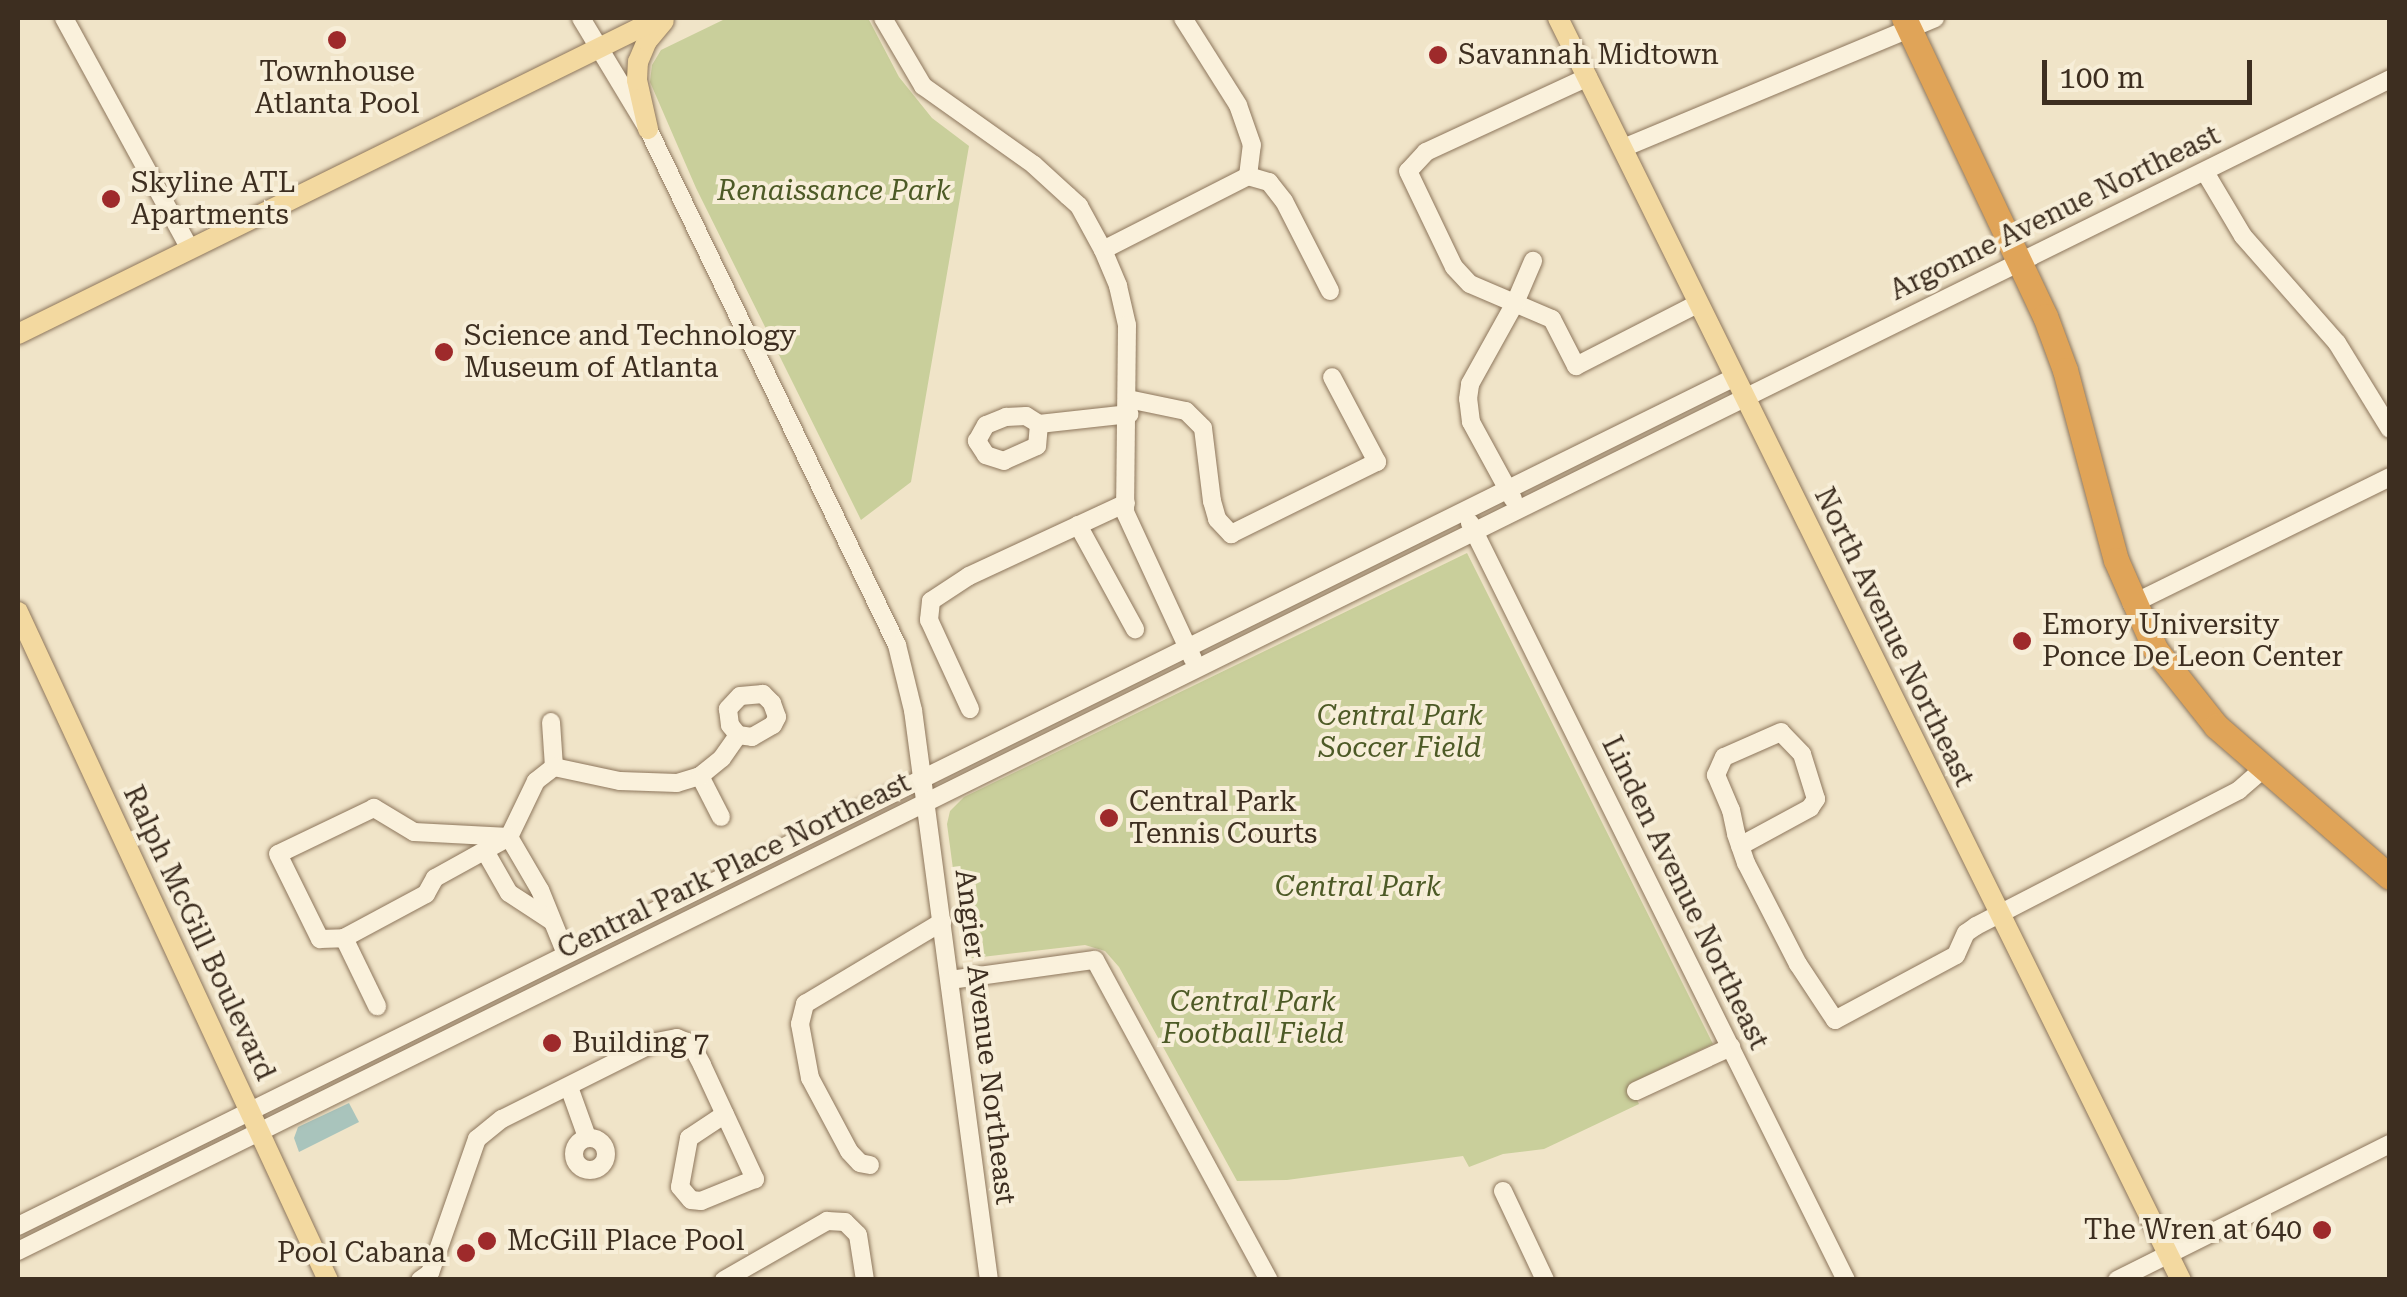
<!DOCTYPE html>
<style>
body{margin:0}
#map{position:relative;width:2407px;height:1297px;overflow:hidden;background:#f0e4c8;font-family:"Roboto Serif",serif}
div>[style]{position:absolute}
.green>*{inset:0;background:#c9cf9b}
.water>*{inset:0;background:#a9c4bc}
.roads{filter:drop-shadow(0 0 2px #8d765c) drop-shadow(0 0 2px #8d765c)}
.minor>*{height:18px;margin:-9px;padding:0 9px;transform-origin:9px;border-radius:9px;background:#faf1dc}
.minor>.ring{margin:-9px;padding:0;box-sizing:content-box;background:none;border:18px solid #faf1dc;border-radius:50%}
.major>*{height:20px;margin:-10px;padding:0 10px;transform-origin:10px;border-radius:10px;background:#f3d9a0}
.highway>*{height:25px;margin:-12.5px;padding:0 12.5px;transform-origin:12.5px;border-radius:12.5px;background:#e0a458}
.dots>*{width:28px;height:28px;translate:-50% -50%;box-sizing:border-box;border:5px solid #f7eed8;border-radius:50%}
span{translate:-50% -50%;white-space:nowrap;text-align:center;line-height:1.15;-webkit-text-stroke:8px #f7eed8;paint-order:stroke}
.poi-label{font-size:28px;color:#3d2e20}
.left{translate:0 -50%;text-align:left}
.right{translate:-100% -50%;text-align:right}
.park-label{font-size:28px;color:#4d5a26;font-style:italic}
.street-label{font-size:28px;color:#3d2e20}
.frame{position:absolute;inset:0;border:20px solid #3d2e20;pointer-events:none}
.scale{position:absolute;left:2042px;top:60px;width:210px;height:45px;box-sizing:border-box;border:5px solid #3d2e20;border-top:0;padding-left:12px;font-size:30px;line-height:35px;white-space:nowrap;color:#3d2e20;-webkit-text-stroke:8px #f7eed8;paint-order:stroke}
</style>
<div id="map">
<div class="green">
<div style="clip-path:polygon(727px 18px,868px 18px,899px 77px,932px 118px,969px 146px,911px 482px,861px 520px,696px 188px,650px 82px,652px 65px,661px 50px)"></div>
<div style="clip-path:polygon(1467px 553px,1713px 1044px,1629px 1084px,1639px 1104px,1544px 1149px,1503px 1154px,1469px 1167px,1463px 1156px,1287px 1180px,1237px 1181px,1119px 967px,1105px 951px,1085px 945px,965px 959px,947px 824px,950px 811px,964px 797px)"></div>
</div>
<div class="water">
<div style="clip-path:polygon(349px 1103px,359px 1122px,299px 1152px,294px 1138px,298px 1127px)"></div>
</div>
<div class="roads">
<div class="minor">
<div style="left:64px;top:18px;width:263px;rotate:61.4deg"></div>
<div style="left:581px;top:18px;width:130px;rotate:58.9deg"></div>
<div style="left:648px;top:129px;width:573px;rotate:64.24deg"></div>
<div style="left:897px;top:645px;width:67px;rotate:76.2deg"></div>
<div style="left:913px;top:710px;width:575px;rotate:82.41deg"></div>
<div style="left:883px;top:18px;width:79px;rotate:59.5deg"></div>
<div style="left:923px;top:86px;width:136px;rotate:35.4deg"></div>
<div style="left:1034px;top:165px;width:46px;rotate:42.4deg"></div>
<div style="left:1068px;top:196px;width:15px;rotate:42deg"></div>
<div style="left:1079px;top:206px;width:50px;rotate:61.4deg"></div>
<div style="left:1103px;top:250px;width:39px;rotate:67deg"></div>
<div style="left:1118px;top:286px;width:40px;rotate:77deg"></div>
<div style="left:1127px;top:325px;width:187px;rotate:90.6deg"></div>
<div style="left:1125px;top:512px;width:162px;rotate:65.2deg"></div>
<div style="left:1588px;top:77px;width:179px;rotate:155.2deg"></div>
<div style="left:1426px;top:152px;width:26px;rotate:133deg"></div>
<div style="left:1408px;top:171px;width:106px;rotate:64.4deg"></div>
<div style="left:1454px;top:267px;width:23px;rotate:47deg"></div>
<div style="left:1470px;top:284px;width:89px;rotate:23.1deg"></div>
<div style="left:1552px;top:319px;width:53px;rotate:62.9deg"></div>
<div style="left:1576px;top:366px;width:138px;rotate:-27.1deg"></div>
<div style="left:1623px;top:148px;width:338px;rotate:-22.6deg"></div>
<div style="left:2205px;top:172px;width:74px;rotate:59.3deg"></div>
<div style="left:2243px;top:236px;width:142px;rotate:48.7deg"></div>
<div style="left:2337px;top:343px;width:101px;rotate:58.4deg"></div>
<div style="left:1248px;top:176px;width:22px;rotate:16deg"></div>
<div style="left:1269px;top:182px;width:24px;rotate:52deg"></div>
<div style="left:1284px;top:201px;width:101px;rotate:62.9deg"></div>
<div style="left:1103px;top:250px;width:163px;rotate:-27deg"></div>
<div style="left:1248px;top:176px;width:31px;rotate:-83deg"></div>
<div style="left:1252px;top:145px;width:42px;rotate:-109.3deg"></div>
<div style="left:1238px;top:105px;width:103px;rotate:-122.3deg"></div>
<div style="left:1128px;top:399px;width:59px;rotate:11.7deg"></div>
<div style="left:1186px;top:411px;width:24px;rotate:45deg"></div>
<div style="left:1203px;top:428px;width:74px;rotate:83deg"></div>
<div style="left:1212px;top:501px;width:19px;rotate:74deg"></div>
<div style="left:1217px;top:519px;width:21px;rotate:47deg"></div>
<div style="left:1231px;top:534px;width:163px;rotate:-26.3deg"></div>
<div style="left:1377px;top:462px;width:96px;rotate:-117.9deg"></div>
<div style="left:1039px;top:424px;width:22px;rotate:95deg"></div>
<div style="left:1037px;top:446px;width:36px;rotate:156deg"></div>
<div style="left:1004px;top:461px;width:19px;rotate:-162deg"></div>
<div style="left:986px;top:455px;width:17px;rotate:-123deg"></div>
<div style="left:977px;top:441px;width:18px;rotate:-61deg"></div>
<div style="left:986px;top:425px;width:22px;rotate:-22deg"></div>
<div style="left:1006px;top:417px;width:20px;rotate:-3deg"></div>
<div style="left:1026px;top:416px;width:15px;rotate:32deg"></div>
<div style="left:1039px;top:424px;width:91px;rotate:-6.3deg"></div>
<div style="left:1513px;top:499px;width:88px;rotate:-118.6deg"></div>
<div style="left:1471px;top:422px;width:23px;rotate:-97deg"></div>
<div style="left:1468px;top:399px;width:15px;rotate:-82deg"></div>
<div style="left:1470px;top:384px;width:93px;rotate:-60.9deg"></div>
<div style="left:1515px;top:303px;width:46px;rotate:-66.8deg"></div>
<div style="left:1470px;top:523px;width:845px;rotate:63.59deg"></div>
<div style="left:1078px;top:525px;width:119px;rotate:61.3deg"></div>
<div style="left:2132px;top:604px;width:288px;rotate:-26.2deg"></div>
<div style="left:970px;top:709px;width:98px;rotate:-114.7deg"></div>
<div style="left:929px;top:620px;width:19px;rotate:-84deg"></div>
<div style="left:931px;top:601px;width:45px;rotate:-33.3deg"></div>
<div style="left:969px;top:576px;width:173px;rotate:-24.9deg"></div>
<div style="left:551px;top:722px;width:45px;rotate:86.2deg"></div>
<div style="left:700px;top:776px;width:46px;rotate:62.9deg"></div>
<div style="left:509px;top:837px;width:95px;rotate:-177deg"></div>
<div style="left:414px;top:832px;width:47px;rotate:-149deg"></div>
<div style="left:374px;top:808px;width:106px;rotate:154.4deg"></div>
<div style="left:278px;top:854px;width:95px;rotate:63.7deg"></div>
<div style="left:320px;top:939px;width:24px;rotate:-2deg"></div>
<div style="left:344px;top:938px;width:93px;rotate:-28.2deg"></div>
<div style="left:426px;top:894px;width:18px;rotate:-61deg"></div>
<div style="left:435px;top:878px;width:85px;rotate:-29deg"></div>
<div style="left:509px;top:837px;width:62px;rotate:-64.3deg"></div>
<div style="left:536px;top:781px;width:23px;rotate:-38deg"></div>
<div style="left:554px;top:767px;width:67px;rotate:12deg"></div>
<div style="left:620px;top:781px;width:57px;rotate:2deg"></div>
<div style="left:677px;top:783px;width:24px;rotate:-17deg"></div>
<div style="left:700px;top:776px;width:28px;rotate:-39deg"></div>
<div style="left:722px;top:758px;width:28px;rotate:-55deg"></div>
<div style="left:738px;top:735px;width:14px;rotate:8deg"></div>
<div style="left:752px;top:737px;width:24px;rotate:-30deg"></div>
<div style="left:773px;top:725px;width:9px;rotate:-63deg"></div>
<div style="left:777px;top:717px;width:15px;rotate:-110deg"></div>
<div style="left:772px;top:703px;width:13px;rotate:-135deg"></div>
<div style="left:763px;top:694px;width:23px;rotate:175deg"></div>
<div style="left:740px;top:696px;width:18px;rotate:133deg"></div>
<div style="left:728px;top:709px;width:16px;rotate:83deg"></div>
<div style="left:730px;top:725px;width:13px;rotate:51deg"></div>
<div style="left:509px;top:837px;width:61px;rotate:59.7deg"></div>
<div style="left:540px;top:890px;width:69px;rotate:67.9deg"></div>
<div style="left:1740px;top:846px;width:80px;rotate:-28.5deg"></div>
<div style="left:1810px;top:808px;width:11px;rotate:-56deg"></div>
<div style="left:1816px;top:799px;width:47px;rotate:-107.3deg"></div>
<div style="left:1802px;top:754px;width:30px;rotate:-134deg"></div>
<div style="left:1781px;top:732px;width:62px;rotate:156.3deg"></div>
<div style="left:1724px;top:757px;width:20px;rotate:114deg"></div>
<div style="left:1716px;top:775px;width:38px;rotate:67deg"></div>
<div style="left:1731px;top:810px;width:25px;rotate:78deg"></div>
<div style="left:1736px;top:834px;width:31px;rotate:71deg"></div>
<div style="left:1746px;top:863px;width:114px;rotate:62.8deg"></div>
<div style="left:1798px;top:964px;width:67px;rotate:56.5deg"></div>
<div style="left:1835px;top:1020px;width:137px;rotate:-28.2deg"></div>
<div style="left:1956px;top:955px;width:24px;rotate:-66deg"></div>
<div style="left:1966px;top:933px;width:12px;rotate:-35deg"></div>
<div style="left:1976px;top:926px;width:296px;rotate:-27.3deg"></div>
<div style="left:2239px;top:790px;width:33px;rotate:-41deg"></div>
<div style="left:485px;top:851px;width:48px;rotate:60.3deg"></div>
<div style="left:509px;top:893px;width:51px;rotate:33.1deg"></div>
<div style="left:344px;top:938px;width:76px;rotate:64.1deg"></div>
<div style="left:950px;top:980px;width:146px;rotate:-7.9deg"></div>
<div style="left:1095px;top:960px;width:364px;rotate:61.5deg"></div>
<div style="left:569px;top:1087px;width:53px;rotate:70.2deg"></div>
<div style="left:1636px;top:1091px;width:105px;rotate:-24.9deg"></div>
<div class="ring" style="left:574px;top:1138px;width:14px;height:14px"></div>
<div style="left:870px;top:1165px;width:10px;rotate:-169deg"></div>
<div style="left:860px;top:1163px;width:16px;rotate:-133deg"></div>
<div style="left:849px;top:1151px;width:83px;rotate:-118.1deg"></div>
<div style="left:810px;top:1078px;width:55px;rotate:-100.5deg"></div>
<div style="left:800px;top:1024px;width:21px;rotate:-76deg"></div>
<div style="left:805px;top:1004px;width:160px;rotate:-30.9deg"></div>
<div style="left:1503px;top:1191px;width:98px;rotate:64.7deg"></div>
<div style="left:18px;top:1226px;width:1915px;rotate:-26.31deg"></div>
<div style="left:18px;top:1251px;width:2646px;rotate:-26.29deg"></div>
<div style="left:420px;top:1280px;width:12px;rotate:-35deg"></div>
<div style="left:430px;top:1273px;width:142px;rotate:-70.7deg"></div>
<div style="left:477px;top:1139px;width:32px;rotate:-39deg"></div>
<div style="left:502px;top:1119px;width:172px;rotate:-26.6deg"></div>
<div style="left:656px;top:1042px;width:21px;rotate:-11deg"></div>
<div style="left:677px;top:1038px;width:15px;rotate:23deg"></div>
<div style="left:691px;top:1044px;width:24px;rotate:62deg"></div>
<div style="left:702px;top:1065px;width:126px;rotate:65.1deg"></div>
<div style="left:755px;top:1179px;width:58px;rotate:157.8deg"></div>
<div style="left:701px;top:1201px;width:10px;rotate:-174deg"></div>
<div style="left:691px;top:1200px;width:17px;rotate:-130deg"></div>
<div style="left:680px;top:1187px;width:50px;rotate:-79.6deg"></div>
<div style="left:689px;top:1138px;width:43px;rotate:-33.7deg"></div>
<div style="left:724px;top:1280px;width:119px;rotate:-29.8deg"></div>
<div style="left:827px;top:1221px;width:18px;rotate:3deg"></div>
<div style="left:845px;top:1222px;width:18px;rotate:45deg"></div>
<div style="left:858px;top:1235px;width:46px;rotate:81.2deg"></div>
<div style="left:2117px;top:1280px;width:305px;rotate:-26.5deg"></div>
</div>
<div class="major">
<div style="left:1558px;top:18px;width:1407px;rotate:63.73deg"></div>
<div style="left:648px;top:129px;width:50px;rotate:-102.7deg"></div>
<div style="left:637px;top:80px;width:18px;rotate:-87deg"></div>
<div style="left:638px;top:62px;width:23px;rotate:-67deg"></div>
<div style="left:647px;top:41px;width:26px;rotate:-50deg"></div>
<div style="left:18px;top:334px;width:716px;rotate:-26.21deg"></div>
<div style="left:18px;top:612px;width:736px;rotate:65.11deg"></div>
</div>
<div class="highway">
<div style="left:1904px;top:18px;width:330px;rotate:64.7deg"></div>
<div style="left:2045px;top:316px;width:58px;rotate:69.7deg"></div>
<div style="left:2065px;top:370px;width:197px;rotate:75deg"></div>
<div style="left:2116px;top:560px;width:97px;rotate:66.3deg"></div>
<div style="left:2155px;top:649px;width:98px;rotate:51.6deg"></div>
<div style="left:2216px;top:726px;width:230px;rotate:41deg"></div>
</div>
</div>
<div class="dots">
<div style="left:337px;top:40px;background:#9e2a2b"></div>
<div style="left:1438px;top:55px;background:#9e2a2b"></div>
<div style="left:111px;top:199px;background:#9e2a2b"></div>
<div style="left:444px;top:352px;background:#9e2a2b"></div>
<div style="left:2022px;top:641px;background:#9e2a2b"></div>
<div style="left:1109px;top:818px;background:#9e2a2b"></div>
<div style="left:552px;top:1043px;background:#9e2a2b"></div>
<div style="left:2322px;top:1230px;background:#9e2a2b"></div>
<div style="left:487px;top:1241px;background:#9e2a2b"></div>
<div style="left:466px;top:1253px;background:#9e2a2b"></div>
</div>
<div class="poi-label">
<span class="left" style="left:1458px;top:55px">Savannah Midtown</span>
<span style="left:337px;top:88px">Townhouse<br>Atlanta Pool</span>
<span class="left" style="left:131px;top:199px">Skyline ATL<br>Apartments</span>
<span class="left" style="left:464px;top:352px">Science and Technology<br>Museum of Atlanta</span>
<span class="left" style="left:2042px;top:641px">Emory University<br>Ponce De Leon Center</span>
<span class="left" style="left:1129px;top:818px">Central Park<br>Tennis Courts</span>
<span class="left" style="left:572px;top:1043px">Building 7</span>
<span class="right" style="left:2302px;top:1230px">The Wren at 640</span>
<span class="left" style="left:507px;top:1241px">McGill Place Pool</span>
<span class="right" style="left:446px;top:1253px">Pool Cabana</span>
</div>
<div class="park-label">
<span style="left:834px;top:191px">Renaissance Park</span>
<span style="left:1400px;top:732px">Central Park<br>Soccer Field</span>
<span style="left:1358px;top:887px">Central Park</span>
<span style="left:1253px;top:1018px">Central Park<br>Football Field</span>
</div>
<div class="street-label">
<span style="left:2055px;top:213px;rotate:-26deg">Argonne Avenue Northeast</span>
<span style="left:1894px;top:637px;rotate:64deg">North Avenue Northeast</span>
<span style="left:734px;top:866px;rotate:-26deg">Central Park Place Northeast</span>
<span style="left:1685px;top:893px;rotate:64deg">Linden Avenue Northeast</span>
<span style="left:199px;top:933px;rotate:65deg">Ralph McGill Boulevard</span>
<span style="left:985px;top:1037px;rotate:83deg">Angier Avenue Northeast</span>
</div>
<div class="frame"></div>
<div class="scale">100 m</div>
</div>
